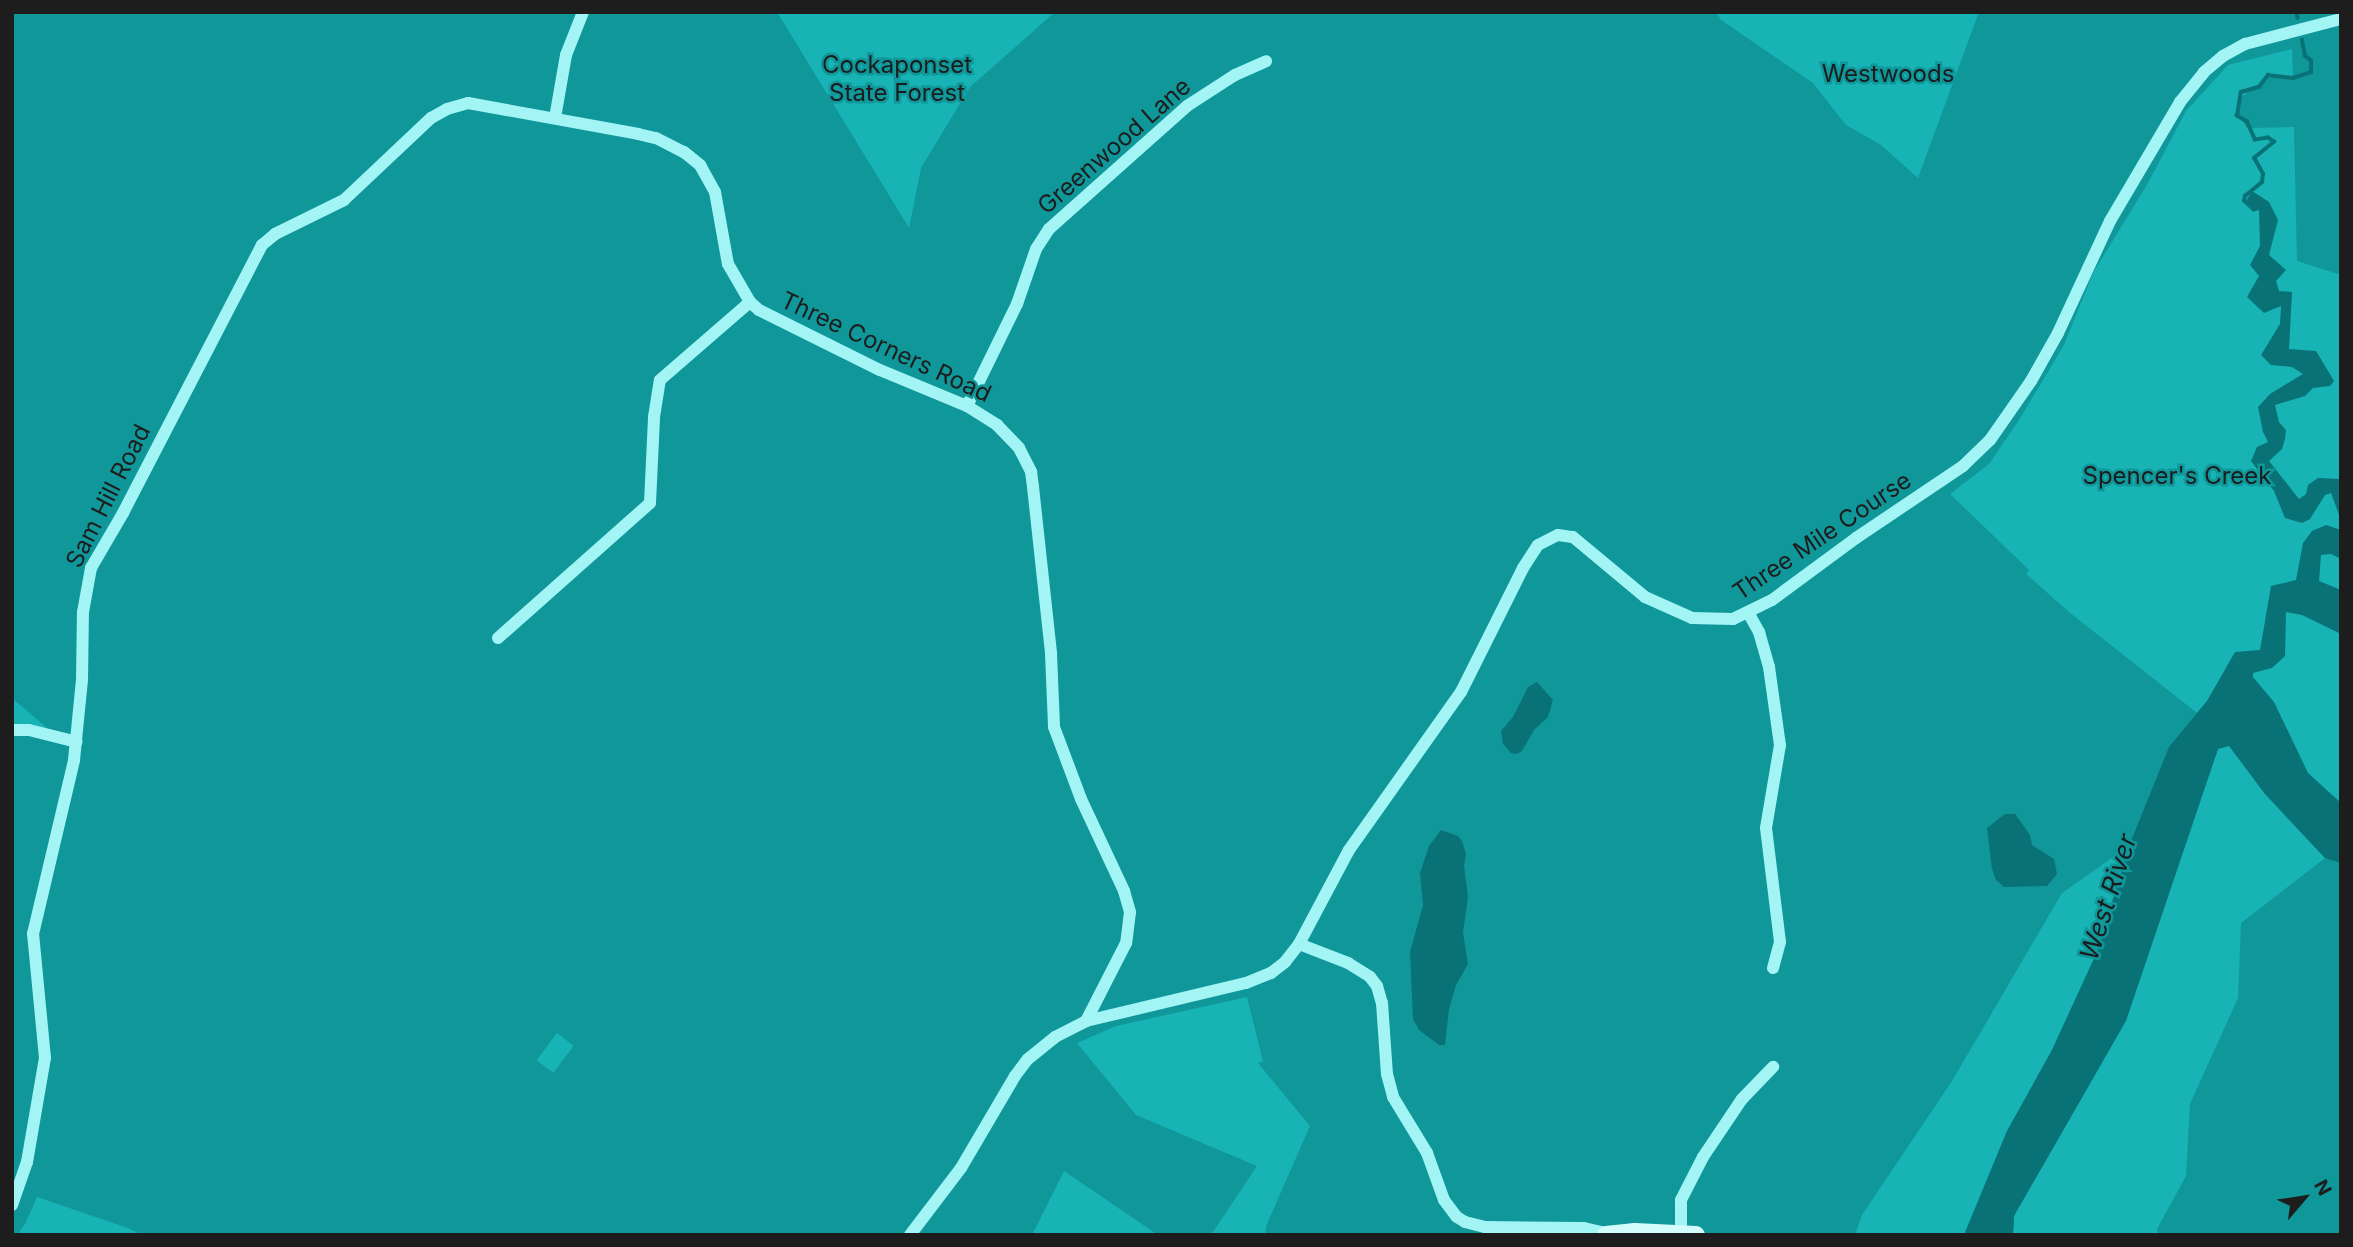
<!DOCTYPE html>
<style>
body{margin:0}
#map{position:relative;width:2353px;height:1247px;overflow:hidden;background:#10979a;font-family:Inter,sans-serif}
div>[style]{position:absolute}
.green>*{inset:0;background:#17b3b5;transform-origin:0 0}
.water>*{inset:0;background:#097276}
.stream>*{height:3.5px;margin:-1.75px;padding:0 1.75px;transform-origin:1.75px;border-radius:1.75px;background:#097276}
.street>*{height:12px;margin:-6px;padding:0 6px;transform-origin:6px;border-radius:6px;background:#a3f4f5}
.secondary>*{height:18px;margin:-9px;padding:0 9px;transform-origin:9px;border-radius:9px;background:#d3fcfd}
span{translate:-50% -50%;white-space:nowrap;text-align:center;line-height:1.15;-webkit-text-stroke:5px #10979a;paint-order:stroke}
.park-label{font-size:24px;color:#1a1d1d}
.street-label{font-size:24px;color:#1d1d1d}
.water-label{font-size:26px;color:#191d1d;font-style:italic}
.frame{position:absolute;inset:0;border:14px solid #1d1d1d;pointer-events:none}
.north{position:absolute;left:2269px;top:1163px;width:70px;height:70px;-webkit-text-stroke:5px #10979a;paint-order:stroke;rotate:61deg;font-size:19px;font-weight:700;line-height:28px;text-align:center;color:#1d1d1d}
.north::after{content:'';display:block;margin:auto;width:24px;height:32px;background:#1d1d1d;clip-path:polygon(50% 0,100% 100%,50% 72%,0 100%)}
</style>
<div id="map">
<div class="green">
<div style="clip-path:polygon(777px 12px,1055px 12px,970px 87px,921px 168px,909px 228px)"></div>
<div style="clip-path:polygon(1716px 12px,1979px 12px,1918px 178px,1881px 145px,1846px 125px,1813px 83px,1721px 20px)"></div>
<div style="clip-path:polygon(2292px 49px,2293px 79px,2268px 77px,2240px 98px,2239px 115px,2247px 128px,2294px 127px,2297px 261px,2341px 275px,2341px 821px,2207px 701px,2197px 713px,2069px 612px,2026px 574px,2029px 570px,1950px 494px,1989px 464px,2019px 420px,2064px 345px,2093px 273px,2148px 183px,2186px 111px,2228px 65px)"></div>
<div style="clip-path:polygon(12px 698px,54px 734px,12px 726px)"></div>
<div style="clip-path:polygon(2229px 745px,2265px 794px,2325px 858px,2241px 923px,2238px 998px,2190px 1104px,2186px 1176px,2157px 1229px,2158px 1235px,2013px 1235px,2014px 1216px,2166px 896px,2218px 749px)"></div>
<div style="clip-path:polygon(2129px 846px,2097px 952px,2052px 1050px,2007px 1131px,1964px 1235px,1855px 1235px,1862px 1215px,1952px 1081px,2062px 893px)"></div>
<div style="clip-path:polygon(1247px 997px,1263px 1061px,1258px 1063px,1310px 1126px,1266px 1226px,1265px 1235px,1211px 1235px,1257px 1166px,1136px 1115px,1077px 1043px,1116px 1026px)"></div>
<div style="left:557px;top:1033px;width:21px;height:34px;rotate:37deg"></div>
<div style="clip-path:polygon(1064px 1171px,1158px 1235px,1032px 1235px)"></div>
<div style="clip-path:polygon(37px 1197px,128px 1228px,142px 1235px,17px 1235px,25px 1224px)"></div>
</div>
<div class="water">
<div style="clip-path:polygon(2252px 191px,2269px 202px,2278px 220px,2269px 255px,2286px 270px,2276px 281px,2279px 291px,2292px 292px,2289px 349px,2316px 351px,2334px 381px,2330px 386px,2313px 388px,2305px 396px,2275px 405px,2279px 422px,2286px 430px,2285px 439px,2282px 449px,2269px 461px,2299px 499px,2306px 494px,2308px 485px,2318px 478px,2341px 479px,2341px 520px,2331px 493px,2325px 495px,2310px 519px,2302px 523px,2285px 518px,2274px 491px,2251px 461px,2257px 447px,2268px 442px,2263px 432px,2258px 407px,2270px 394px,2303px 374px,2292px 367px,2271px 365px,2261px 355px,2280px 324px,2281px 306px,2264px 313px,2247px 297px,2259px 276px,2250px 265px,2260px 246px,2259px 210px,2245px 203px)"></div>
<div style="clip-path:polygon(2326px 525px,2341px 530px,2341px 559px,2331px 554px,2321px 555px,2319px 581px,2341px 590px,2341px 634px,2302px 615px,2286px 612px,2285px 656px,2272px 668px,2253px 673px,2253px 677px,2274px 702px,2308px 773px,2341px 803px,2341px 863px,2325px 858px,2265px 794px,2229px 746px,2218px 749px,2126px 1021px,2014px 1216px,2013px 1235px,1964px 1235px,2007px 1131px,2052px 1050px,2097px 952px,2129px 846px,2169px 747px,2207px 701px,2235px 652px,2260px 650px,2271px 586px,2296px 580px,2303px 543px,2312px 531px)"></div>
<div style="clip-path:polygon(1537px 682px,1553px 700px,1548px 717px,1534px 730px,1522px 751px,1517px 754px,1511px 753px,1503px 744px,1501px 731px,1513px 717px,1528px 687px)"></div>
<div style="clip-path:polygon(2005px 814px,2015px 814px,2030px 835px,2032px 845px,2054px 859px,2057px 874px,2047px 886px,2004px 887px,1996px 880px,1992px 869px,1987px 828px)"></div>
<div style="clip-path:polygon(1441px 830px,1458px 836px,1462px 841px,1466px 854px,1464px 866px,1468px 897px,1463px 933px,1468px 964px,1456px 985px,1449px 1009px,1445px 1045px,1439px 1045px,1419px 1030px,1413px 1019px,1410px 952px,1423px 905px,1420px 873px,1429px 846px)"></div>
</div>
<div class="stream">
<div style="left:2297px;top:12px;width:6px;rotate:81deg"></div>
<div style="left:2260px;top:208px;width:6px;rotate:162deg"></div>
<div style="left:2254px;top:210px;width:13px;rotate:-138deg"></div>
<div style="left:2244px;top:201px;width:5px;rotate:-79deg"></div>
<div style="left:2245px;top:196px;width:22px;rotate:-39deg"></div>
<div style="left:2262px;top:182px;width:8px;rotate:-83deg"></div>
<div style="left:2263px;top:174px;width:18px;rotate:-119deg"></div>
<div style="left:2254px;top:158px;width:26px;rotate:-39deg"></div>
<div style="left:2274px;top:142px;width:7px;rotate:-146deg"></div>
<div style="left:2268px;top:138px;width:13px;rotate:171deg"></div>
<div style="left:2255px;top:140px;width:20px;rotate:-114deg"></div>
<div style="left:2247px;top:122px;width:12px;rotate:-149deg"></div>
<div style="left:2237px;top:116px;width:24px;rotate:-81deg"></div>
<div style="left:2241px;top:92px;width:19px;rotate:-16deg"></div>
<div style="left:2259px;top:87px;width:15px;rotate:-53deg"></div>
<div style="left:2268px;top:75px;width:25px;rotate:7deg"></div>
<div style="left:2293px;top:78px;width:19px;rotate:-18deg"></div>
<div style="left:2311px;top:72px;width:11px;rotate:-90deg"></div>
<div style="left:2311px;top:61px;width:8px;rotate:-140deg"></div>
<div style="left:2305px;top:56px;width:16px;rotate:-101deg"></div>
</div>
<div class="street">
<div style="left:555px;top:118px;width:64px;rotate:-80.1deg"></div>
<div style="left:566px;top:55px;width:46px;rotate:-68.4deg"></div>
<div style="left:967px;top:406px;width:114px;rotate:-63.9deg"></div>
<div style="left:1017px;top:304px;width:58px;rotate:-70.9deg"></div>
<div style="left:1036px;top:249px;width:24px;rotate:-57deg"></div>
<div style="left:1049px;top:229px;width:185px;rotate:-41.7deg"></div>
<div style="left:1187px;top:106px;width:57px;rotate:-32.9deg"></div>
<div style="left:1235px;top:75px;width:34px;rotate:-24deg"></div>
<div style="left:1749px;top:614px;width:21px;rotate:61deg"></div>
<div style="left:1759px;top:632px;width:36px;rotate:74deg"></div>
<div style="left:1769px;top:667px;width:79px;rotate:82deg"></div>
<div style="left:1780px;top:745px;width:84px;rotate:99.6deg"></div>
<div style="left:1766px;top:828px;width:115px;rotate:83deg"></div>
<div style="left:1780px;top:942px;width:27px;rotate:105deg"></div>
<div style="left:498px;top:638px;width:203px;rotate:-41.6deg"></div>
<div style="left:650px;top:503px;width:86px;rotate:-87.3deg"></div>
<div style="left:654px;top:417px;width:37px;rotate:-81deg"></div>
<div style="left:660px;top:380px;width:119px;rotate:-40.9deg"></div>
<div style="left:12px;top:730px;width:17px"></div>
<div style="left:29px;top:730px;width:49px;rotate:14deg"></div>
<div style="left:1299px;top:944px;width:53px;rotate:21.2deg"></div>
<div style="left:1348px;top:963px;width:26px;rotate:32deg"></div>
<div style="left:1370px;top:977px;width:11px;rotate:52deg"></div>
<div style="left:1377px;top:986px;width:18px;rotate:74deg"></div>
<div style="left:1382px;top:1003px;width:71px;rotate:86deg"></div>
<div style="left:1387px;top:1074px;width:24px;rotate:75deg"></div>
<div style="left:1393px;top:1097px;width:66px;rotate:58.7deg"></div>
<div style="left:1427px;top:1153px;width:50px;rotate:70.1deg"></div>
<div style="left:1444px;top:1200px;width:21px;rotate:53deg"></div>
<div style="left:1457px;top:1217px;width:9px;rotate:32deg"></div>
<div style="left:1465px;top:1222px;width:21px;rotate:14deg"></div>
<div style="left:1485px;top:1227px;width:99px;rotate:0.6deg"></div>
<div style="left:1584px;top:1228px;width:27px;rotate:13deg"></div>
<div style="left:12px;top:1205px;width:46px;rotate:-70.8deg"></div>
<div style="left:27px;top:1162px;width:106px;rotate:-80.2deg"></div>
<div style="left:45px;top:1058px;width:125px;rotate:-95.5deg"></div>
<div style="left:33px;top:934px;width:179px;rotate:-76.7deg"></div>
<div style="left:74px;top:760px;width:80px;rotate:-84.3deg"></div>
<div style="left:82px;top:680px;width:68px;rotate:-89.2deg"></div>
<div style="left:83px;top:612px;width:45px;rotate:-79.7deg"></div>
<div style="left:91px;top:568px;width:64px;rotate:-59.8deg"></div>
<div style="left:123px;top:513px;width:302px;rotate:-62.6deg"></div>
<div style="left:262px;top:245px;width:17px;rotate:-40deg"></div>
<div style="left:275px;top:234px;width:77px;rotate:-26.2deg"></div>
<div style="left:344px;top:200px;width:120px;rotate:-43.3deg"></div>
<div style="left:431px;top:118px;width:18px;rotate:-29deg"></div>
<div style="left:447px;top:109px;width:22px;rotate:-16deg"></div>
<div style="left:468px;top:103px;width:173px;rotate:10.3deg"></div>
<div style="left:638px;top:134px;width:18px;rotate:13deg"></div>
<div style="left:656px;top:138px;width:31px;rotate:27deg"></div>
<div style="left:684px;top:152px;width:21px;rotate:39deg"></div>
<div style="left:700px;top:165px;width:31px;rotate:61deg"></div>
<div style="left:715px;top:192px;width:73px;rotate:79.8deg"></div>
<div style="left:728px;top:264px;width:44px;rotate:59.9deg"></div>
<div style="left:750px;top:302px;width:12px;rotate:42deg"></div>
<div style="left:759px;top:310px;width:135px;rotate:26.4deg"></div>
<div style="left:880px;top:370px;width:94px;rotate:22.5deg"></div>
<div style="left:967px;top:406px;width:36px;rotate:32deg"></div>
<div style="left:997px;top:425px;width:32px;rotate:46deg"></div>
<div style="left:1019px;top:448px;width:27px;rotate:63deg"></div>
<div style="left:1031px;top:472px;width:15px;rotate:82deg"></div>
<div style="left:1033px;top:487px;width:168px;rotate:83.8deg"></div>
<div style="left:1051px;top:654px;width:73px;rotate:87.6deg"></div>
<div style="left:1054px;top:727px;width:77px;rotate:69.4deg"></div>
<div style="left:1081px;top:799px;width:102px;rotate:64.9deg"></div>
<div style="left:1124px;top:891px;width:22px;rotate:74deg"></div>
<div style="left:1130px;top:912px;width:31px;rotate:97deg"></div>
<div style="left:1126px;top:943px;width:88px;rotate:117.1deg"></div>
<div style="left:1681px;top:1233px;width:33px;rotate:-90deg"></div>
<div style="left:1681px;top:1200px;width:48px;rotate:-62.9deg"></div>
<div style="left:1703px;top:1157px;width:70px;rotate:-56.1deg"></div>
<div style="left:1742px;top:1099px;width:45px;rotate:-45.9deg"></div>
<div style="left:910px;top:1235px;width:84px;rotate:-52.7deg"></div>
<div style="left:961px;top:1168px;width:107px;rotate:-59.6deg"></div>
<div style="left:1015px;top:1076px;width:21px;rotate:-53deg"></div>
<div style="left:1028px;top:1059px;width:35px;rotate:-39deg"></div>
<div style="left:1055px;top:1037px;width:35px;rotate:-27deg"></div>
<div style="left:1086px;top:1021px;width:164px;rotate:-13.4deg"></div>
<div style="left:1246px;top:983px;width:27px;rotate:-22deg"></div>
<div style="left:1271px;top:973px;width:18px;rotate:-38deg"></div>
<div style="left:1285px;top:962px;width:23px;rotate:-52deg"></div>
<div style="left:1299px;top:944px;width:106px;rotate:-62deg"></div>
<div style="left:1349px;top:850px;width:194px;rotate:-54.7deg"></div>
<div style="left:1461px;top:692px;width:139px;rotate:-63.4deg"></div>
<div style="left:1523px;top:568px;width:27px;rotate:-57deg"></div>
<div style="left:1538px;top:545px;width:22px;rotate:-27deg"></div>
<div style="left:1558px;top:535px;width:15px;rotate:8deg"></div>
<div style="left:1573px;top:537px;width:94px;rotate:39.8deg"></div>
<div style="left:1645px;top:597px;width:51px;rotate:24.1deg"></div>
<div style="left:1692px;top:618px;width:41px;rotate:1.4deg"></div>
<div style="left:1733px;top:619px;width:43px;rotate:-26deg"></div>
<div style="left:1772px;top:600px;width:104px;rotate:-36.4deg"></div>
<div style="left:1856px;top:538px;width:129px;rotate:-33.9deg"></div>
<div style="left:1963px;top:466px;width:37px;rotate:-44deg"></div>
<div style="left:1990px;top:440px;width:72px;rotate:-55.2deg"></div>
<div style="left:2031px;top:381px;width:55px;rotate:-60.6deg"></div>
<div style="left:2058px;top:333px;width:123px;rotate:-65.1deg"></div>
<div style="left:2110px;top:221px;width:138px;rotate:-59.5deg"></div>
<div style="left:2180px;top:102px;width:38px;rotate:-51deg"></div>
<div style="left:2204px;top:72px;width:25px;rotate:-40deg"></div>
<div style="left:2223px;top:56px;width:25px;rotate:-29deg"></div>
<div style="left:2245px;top:44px;width:99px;rotate:-14.6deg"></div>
</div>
<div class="secondary">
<div style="left:1606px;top:1235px;width:29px;rotate:-6deg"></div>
<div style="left:1635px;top:1232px;width:61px;rotate:2.8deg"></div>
</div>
<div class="park-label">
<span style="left:897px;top:79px">Cockaponset<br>State Forest</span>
<span style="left:1888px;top:74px">Westwoods</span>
<span style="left:2177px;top:476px">Spencer's Creek</span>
</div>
<div class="street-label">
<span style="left:1114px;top:146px;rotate:-41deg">Greenwood Lane</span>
<span style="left:886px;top:347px;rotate:25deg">Three Corners Road</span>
<span style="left:108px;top:496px;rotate:-63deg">Sam Hill Road</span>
<span style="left:1822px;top:536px;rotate:-34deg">Three Mile Course</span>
</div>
<div class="water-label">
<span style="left:2108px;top:897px;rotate:-72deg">West River</span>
</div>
<div class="frame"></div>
<div class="north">N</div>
</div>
